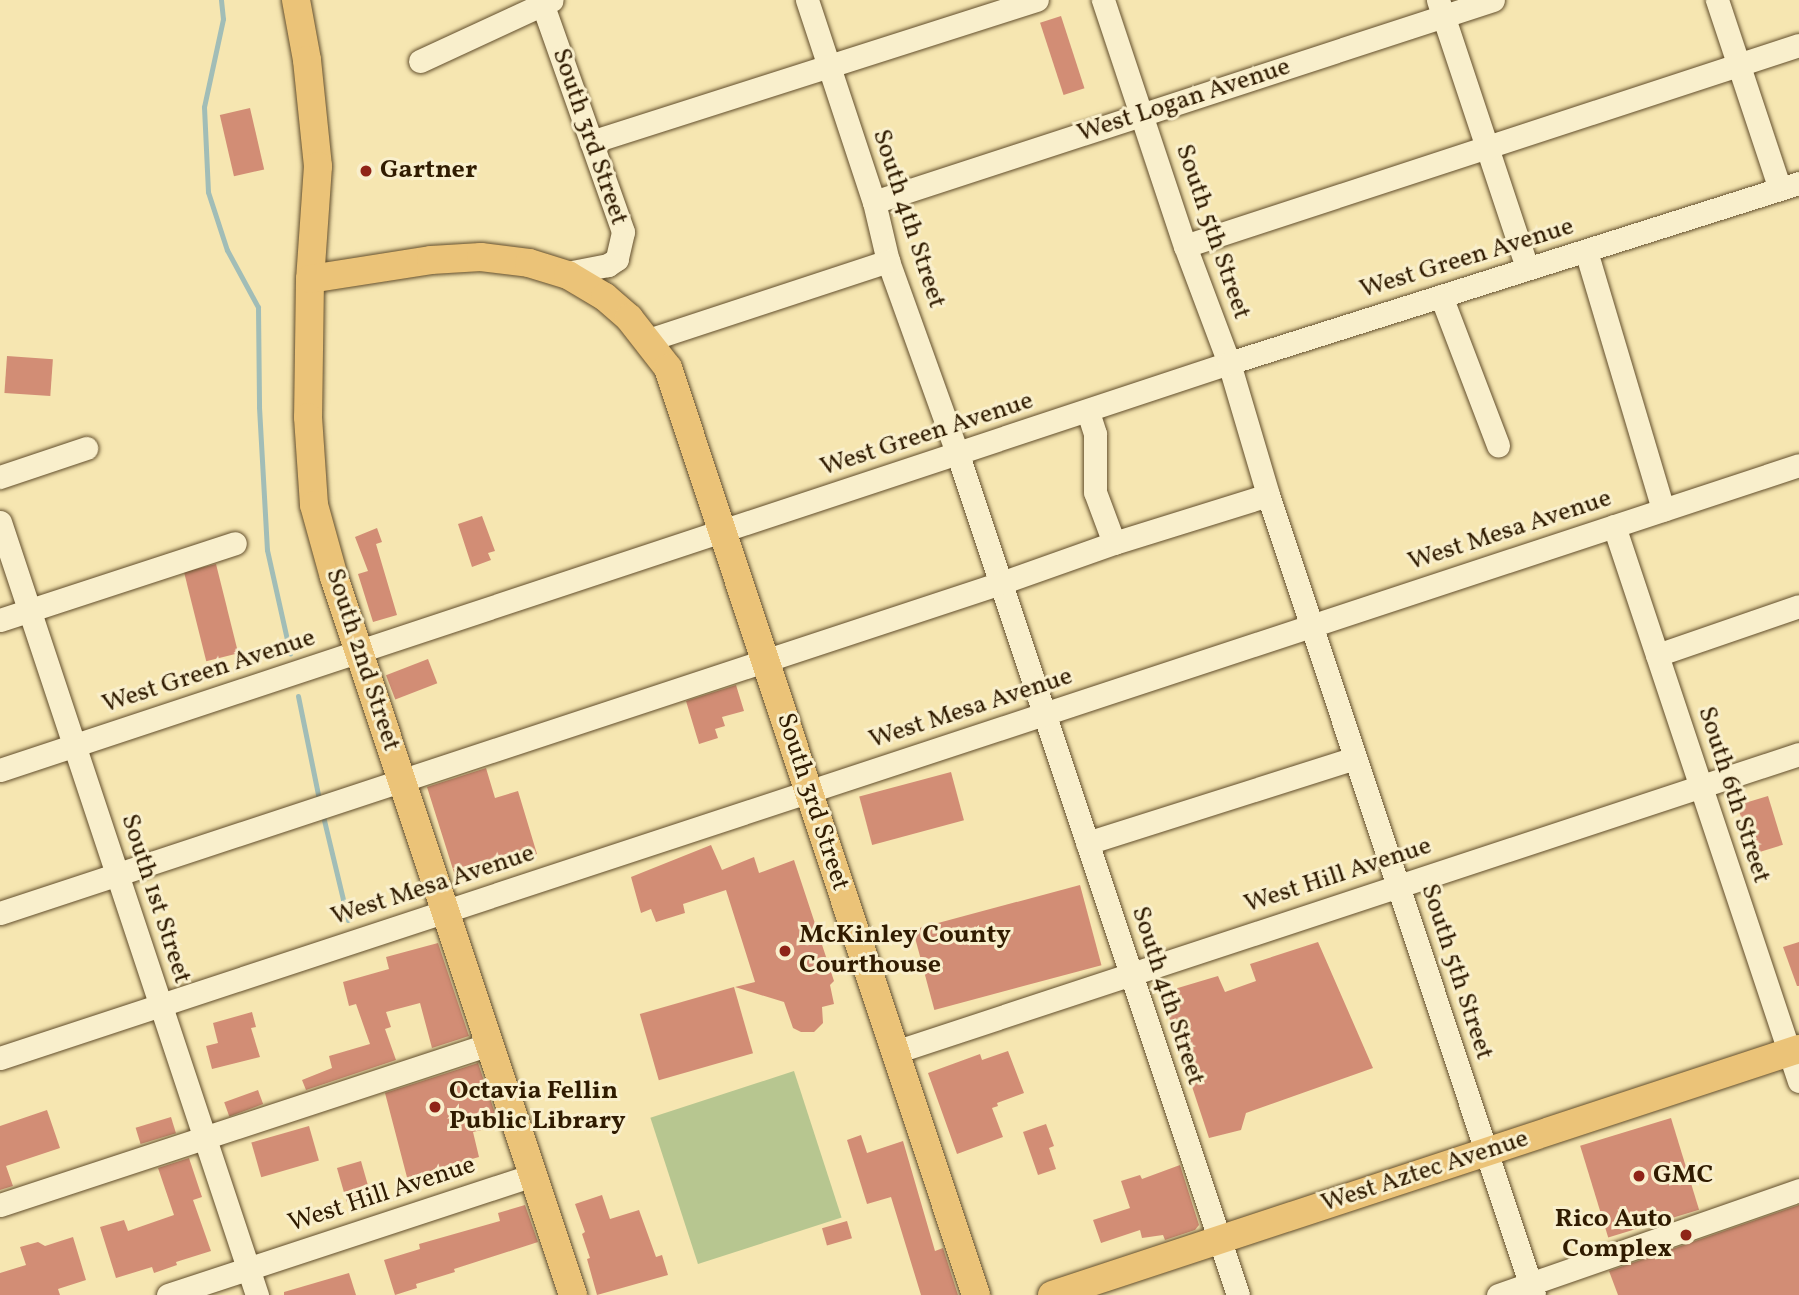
<!DOCTYPE html>
<style>
body{margin:0}
#map{position:relative;width:1799px;height:1295px;overflow:hidden;background:#f6e6b1;font-family:Vollkorn,serif}
div>[style]{position:absolute}
.green>*{inset:0;background:#b7c690;transform-origin:0 0}
.stream>*{height:5px;margin:-2.5px;padding:0 2.5px;transform-origin:2.5px;border-radius:2.5px;background:#a1bdb7}
.building>*{inset:0;background:#d28d75;transform-origin:0 0}
.roads{filter:drop-shadow(0 0 2px #624e2c) drop-shadow(0 0 2px #624e2c)}
.minor>*{height:23px;margin:-11.5px;padding:0 11.5px;transform-origin:11.5px;border-radius:11.5px;background:#f9efcc}
.major>*{height:28px;margin:-14px;padding:0 14px;transform-origin:14px;border-radius:14px;background:#ebc378}
.dots>*{width:19px;height:19px;translate:-50% -50%;box-sizing:border-box;border:4px solid #f9efcc;border-radius:50%}
span{translate:-50% -50%;white-space:nowrap;text-align:center;line-height:1.15;-webkit-text-stroke:6px #f9efcc;paint-order:stroke}
.street-label{font-size:26px;color:#301b00}
.poi-label{font-size:26px;color:#301b00;font-weight:700}
.left{translate:0 -50%;text-align:left}
.right{translate:-100% -50%;text-align:right}
</style>
<div id="map">
<div class="green">
<div style="left:794px;top:1071px;width:154px;height:151px;rotate:72deg"></div>
</div>
<div class="stream">
<div style="left:221px;top:0;width:19px;rotate:84deg"></div>
<div style="left:223px;top:19px;width:90px;rotate:102.2deg"></div>
<div style="left:204px;top:107px;width:85px;rotate:87.3deg"></div>
<div style="left:208px;top:192px;width:61px;rotate:71.9deg"></div>
<div style="left:227px;top:250px;width:65px;rotate:61.5deg"></div>
<div style="left:258px;top:307px;width:100px;rotate:89.4deg"></div>
<div style="left:259px;top:407px;width:143px;rotate:86.8deg"></div>
<div style="left:267px;top:550px;width:106px;rotate:77.4deg"></div>
<div style="left:298px;top:696px;width:105px;rotate:78.5deg"></div>
<div style="left:323px;top:816px;width:107px;rotate:76.5deg"></div>
</div>
<div class="building">
<div style="left:1061px;top:16px;width:76px;height:22px;rotate:72deg"></div>
<div style="left:250px;top:108px;width:63px;height:31px;rotate:77deg"></div>
<div style="left:7px;top:356px;width:46px;height:37px;rotate:4deg"></div>
<div style="clip-path:polygon(482px 516px,495px 551px,488px 553px,491px 560px,472px 567px,458px 524px)"></div>
<div style="clip-path:polygon(377px 528px,382px 542px,376px 544px,397px 615px,373px 622px,358px 574px,368px 571px,355px 537px)"></div>
<div style="left:216px;top:564px;width:92px;height:33px;rotate:76deg"></div>
<div style="left:428px;top:659px;width:26px;height:45px;rotate:69deg"></div>
<div style="clip-path:polygon(736px 685px,744px 711px,722px 717px,725px 726px,715px 729px,718px 738px,699px 744px,686px 701px)"></div>
<div style="clip-path:polygon(486px 768px,495px 798px,518px 791px,537px 854px,456px 879px,427px 787px)"></div>
<div style="left:951px;top:772px;width:50px;height:95px;rotate:75deg"></div>
<div style="left:1768px;top:796px;width:51px;height:32px;rotate:73deg"></div>
<div style="clip-path:polygon(711px 845px,722px 870px,754px 857px,759px 873px,794px 860px,834px 981px,830px 985px,834px 1004px,822px 1007px,823px 1023px,814px 1032px,801px 1032px,793px 1028px,784px 1002px,735px 987px,755px 982px,726px 890px,683px 904px,685px 913px,656px 922px,651px 909px,641px 913px,631px 877px)"></div>
<div style="left:1080px;top:885px;width:83px;height:173px;rotate:75deg"></div>
<div style="clip-path:polygon(1318px 942px,1373px 1068px,1246px 1113px,1241px 1130px,1209px 1138px,1161px 993px,1218px 976px,1225px 992px,1256px 981px,1250px 964px)"></div>
<div style="clip-path:polygon(1799px 942px,1799px 986px,1797px 986px,1783px 947px)"></div>
<div style="clip-path:polygon(438px 943px,469px 1036px,432px 1048px,420px 1003px,386px 1012px,391px 1027px,385px 1029px,396px 1060px,306px 1090px,302px 1080px,332px 1068px,329px 1056px,370px 1044px,356px 1004px,349px 1006px,343px 982px,389px 969px,386px 957px)"></div>
<div style="left:734px;top:987px;width:69px;height:98px;rotate:74deg"></div>
<div style="clip-path:polygon(252px 1012px,256px 1027px,251px 1028px,260px 1057px,212px 1069px,206px 1046px,218px 1043px,213px 1023px)"></div>
<div style="clip-path:polygon(1008px 1051px,1024px 1093px,997px 1103px,998px 1106px,992px 1108px,1003px 1137px,957px 1154px,928px 1073px,980px 1054px,982px 1060px)"></div>
<div style="clip-path:polygon(478px 1063px,495px 1113px,487px 1115px,490px 1128px,473px 1132px,479px 1157px,440px 1168px,443px 1176px,409px 1185px,385px 1093px)"></div>
<div style="left:258px;top:1090px;width:15px;height:36px;rotate:70deg"></div>
<div style="clip-path:polygon(47px 1110px,60px 1148px,6px 1166px,13px 1186px,0 1190px,0 1126px)"></div>
<div style="left:171px;top:1117px;width:17px;height:37px;rotate:73deg"></div>
<div style="left:1671px;top:1118px;width:96px;height:95px;rotate:73deg"></div>
<div style="clip-path:polygon(1046px 1124px,1054px 1146px,1049px 1148px,1056px 1169px,1038px 1175px,1023px 1132px)"></div>
<div style="left:309px;top:1126px;width:36px;height:60px;rotate:74deg"></div>
<div style="clip-path:polygon(861px 1135px,867px 1153px,903px 1141px,935px 1251px,943px 1248px,958px 1295px,921px 1295px,891px 1197px,867px 1204px,847px 1140px)"></div>
<div style="clip-path:polygon(189px 1158px,202px 1197px,193px 1200px,211px 1251px,176px 1262px,177px 1265px,154px 1273px,152px 1267px,116px 1278px,100px 1227px,124px 1220px,128px 1231px,174px 1215px,158px 1168px)"></div>
<div style="left:361px;top:1161px;width:35px;height:25px;rotate:74deg"></div>
<div style="clip-path:polygon(1180px 1165px,1199px 1225px,1195px 1230px,1165px 1240px,1163px 1235px,1142px 1238px,1140px 1230px,1101px 1243px,1093px 1220px,1130px 1208px,1121px 1181px,1140px 1175px,1142px 1179px)"></div>
<div style="clip-path:polygon(602px 1195px,610px 1219px,639px 1210px,656px 1257px,662px 1255px,668px 1275px,597px 1295px,587px 1259px,590px 1258px,582px 1234px,585px 1232px,575px 1204px)"></div>
<div style="clip-path:polygon(525px 1205px,538px 1242px,454px 1269px,455px 1272px,416px 1284px,417px 1288px,395px 1295px,384px 1260px,420px 1249px,419px 1244px,500px 1221px,498px 1213px)"></div>
<div style="clip-path:polygon(1799px 1205px,1799px 1295px,1618px 1295px,1609px 1271px)"></div>
<div style="left:847px;top:1221px;width:18px;height:26px;rotate:74deg"></div>
<div style="clip-path:polygon(73px 1237px,86px 1280px,58px 1289px,60px 1295px,0 1295px,0 1273px,26px 1265px,20px 1247px,38px 1242px,45px 1246px)"></div>
<div style="clip-path:polygon(349px 1273px,356px 1295px,284px 1295px,284px 1292px)"></div>
</div>
<div class="roads">
<div class="minor">
<div style="left:541px;top:0;width:246px;rotate:70.5deg"></div>
<div style="left:623px;top:232px;width:28px;rotate:103deg"></div>
<div style="left:617px;top:259px;width:11px;rotate:146deg"></div>
<div style="left:608px;top:265px;width:47px;rotate:168.9deg"></div>
<div style="left:807px;top:0;width:213px;rotate:71.7deg"></div>
<div style="left:874px;top:202px;width:61px;rotate:76.7deg"></div>
<div style="left:888px;top:261px;width:206px;rotate:70.2deg"></div>
<div style="left:958px;top:455px;width:885px;rotate:71.57deg"></div>
<div style="left:1103px;top:0;width:259px;rotate:71.6deg"></div>
<div style="left:1185px;top:246px;width:125px;rotate:69.4deg"></div>
<div style="left:1229px;top:363px;width:138px;rotate:73.5deg"></div>
<div style="left:1268px;top:495px;width:843px;rotate:71.61deg"></div>
<div style="left:1438px;top:0;width:281px;rotate:71.6deg"></div>
<div style="left:1717px;top:0;width:199px;rotate:71.6deg"></div>
<div style="left:420px;top:61px;width:145px;rotate:-24.8deg"></div>
<div style="left:591px;top:142px;width:468px;rotate:-17.7deg"></div>
<div style="left:874px;top:202px;width:651px;rotate:-18.07deg"></div>
<div style="left:1185px;top:246px;width:646px;rotate:-18.13deg"></div>
<div style="left:1586px;top:251px;width:270px;rotate:73.4deg"></div>
<div style="left:1441px;top:296px;width:160px;rotate:69.1deg"></div>
<div style="left:648px;top:340px;width:253px;rotate:-18.2deg"></div>
<div style="left:1088px;top:412px;width:23px;rotate:72deg"></div>
<div style="left:1095px;top:434px;width:58px;rotate:90deg"></div>
<div style="left:1095px;top:492px;width:54px;rotate:69.6deg"></div>
<div style="left:0;top:477px;width:91px;rotate:-18.6deg"></div>
<div style="left:0;top:522px;width:815px;rotate:71.61deg"></div>
<div style="left:1614px;top:526px;width:585px;rotate:71.57deg"></div>
<div style="left:0;top:620px;width:247px;rotate:-18.1deg"></div>
<div style="left:1657px;top:655px;width:150px;rotate:-19deg"></div>
<div style="left:0;top:770px;width:1295px;rotate:-18.32deg"></div>
<div style="left:1229px;top:363px;width:598px;rotate:-17.53deg"></div>
<div style="left:1087px;top:843px;width:281px;rotate:-17.6deg"></div>
<div style="left:0;top:913px;width:1054px;rotate:-18.25deg"></div>
<div style="left:1001px;top:583px;width:120px;rotate:-19.5deg"></div>
<div style="left:1114px;top:543px;width:161px;rotate:-17.3deg"></div>
<div style="left:895px;top:1052px;width:952px;rotate:-18.24deg"></div>
<div style="left:0;top:1058px;width:1894px;rotate:-18.24deg"></div>
<div style="left:0;top:1205px;width:516px;rotate:-18.19deg"></div>
<div style="left:168px;top:1295px;width:384px;rotate:-18.2deg"></div>
<div style="left:1498px;top:1295px;width:319px;rotate:-19.2deg"></div>
</div>
<div class="major">
<div style="left:296px;top:0;width:61px;rotate:79.6deg"></div>
<div style="left:307px;top:60px;width:107px;rotate:84.1deg"></div>
<div style="left:318px;top:166px;width:113px;rotate:94deg"></div>
<div style="left:310px;top:279px;width:138px;rotate:90.8deg"></div>
<div style="left:308px;top:417px;width:88px;rotate:86.1deg"></div>
<div style="left:314px;top:505px;width:75px;rotate:74.5deg"></div>
<div style="left:334px;top:577px;width:757px;rotate:71.59deg"></div>
<div style="left:310px;top:279px;width:122px;rotate:-8.9deg"></div>
<div style="left:431px;top:260px;width:50px;rotate:-3.4deg"></div>
<div style="left:481px;top:257px;width:48px;rotate:7.1deg"></div>
<div style="left:529px;top:263px;width:41px;rotate:17.1deg"></div>
<div style="left:568px;top:275px;width:43px;rotate:30.7deg"></div>
<div style="left:605px;top:297px;width:32px;rotate:41deg"></div>
<div style="left:629px;top:318px;width:63px;rotate:52deg"></div>
<div style="left:668px;top:368px;width:977px;rotate:71.62deg"></div>
<div style="left:1052px;top:1295px;width:786px;rotate:-18.23deg"></div>
</div>
</div>
<div class="dots">
<div style="left:366px;top:171px;background:#8f2418"></div>
<div style="left:785px;top:951px;background:#8f2418"></div>
<div style="left:435px;top:1107px;background:#8f2418"></div>
<div style="left:1639px;top:1176px;background:#8f2418"></div>
<div style="left:1686px;top:1235px;background:#8f2418"></div>
</div>
<div class="street-label">
<span style="left:1184px;top:101px;rotate:-18deg">West Logan Avenue</span>
<span style="left:589px;top:137px;rotate:71deg">South 3rd Street</span>
<span style="left:908px;top:219px;rotate:72deg">South 4th Street</span>
<span style="left:1212px;top:232px;rotate:71deg">South 5th Street</span>
<span style="left:1467px;top:259px;rotate:-17deg">West Green Avenue</span>
<span style="left:927px;top:435px;rotate:-18deg">West Green Avenue</span>
<span style="left:1510px;top:531px;rotate:-18deg">West Mesa Avenue</span>
<span style="left:362px;top:660px;rotate:72deg">South 2nd Street</span>
<span style="left:209px;top:672px;rotate:-18deg">West Green Avenue</span>
<span style="left:971px;top:709px;rotate:-18deg">West Mesa Avenue</span>
<span style="left:1733px;top:795px;rotate:72deg">South 6th Street</span>
<span style="left:812px;top:802px;rotate:72deg">South 3rd Street</span>
<span style="left:1338px;top:876px;rotate:-18deg">West Hill Avenue</span>
<span style="left:433px;top:886px;rotate:-18deg">West Mesa Avenue</span>
<span style="left:155px;top:899px;rotate:72deg">South 1st Street</span>
<span style="left:1456px;top:972px;rotate:72deg">South 5th Street</span>
<span style="left:1167px;top:996px;rotate:72deg">South 4th Street</span>
<span style="left:1425px;top:1172px;rotate:-18deg">West Aztec Avenue</span>
<span style="left:382px;top:1195px;rotate:-18deg">West Hill Avenue</span>
</div>
<div class="poi-label">
<span class="left" style="left:380px;top:171px">Gartner</span>
<span class="left" style="left:799px;top:951px">McKinley County<br>Courthouse</span>
<span class="left" style="left:449px;top:1107px">Octavia Fellin<br>Public Library</span>
<span class="left" style="left:1653px;top:1176px">GMC</span>
<span class="right" style="left:1672px;top:1235px">Rico Auto<br>Complex</span>
</div>
</div>
